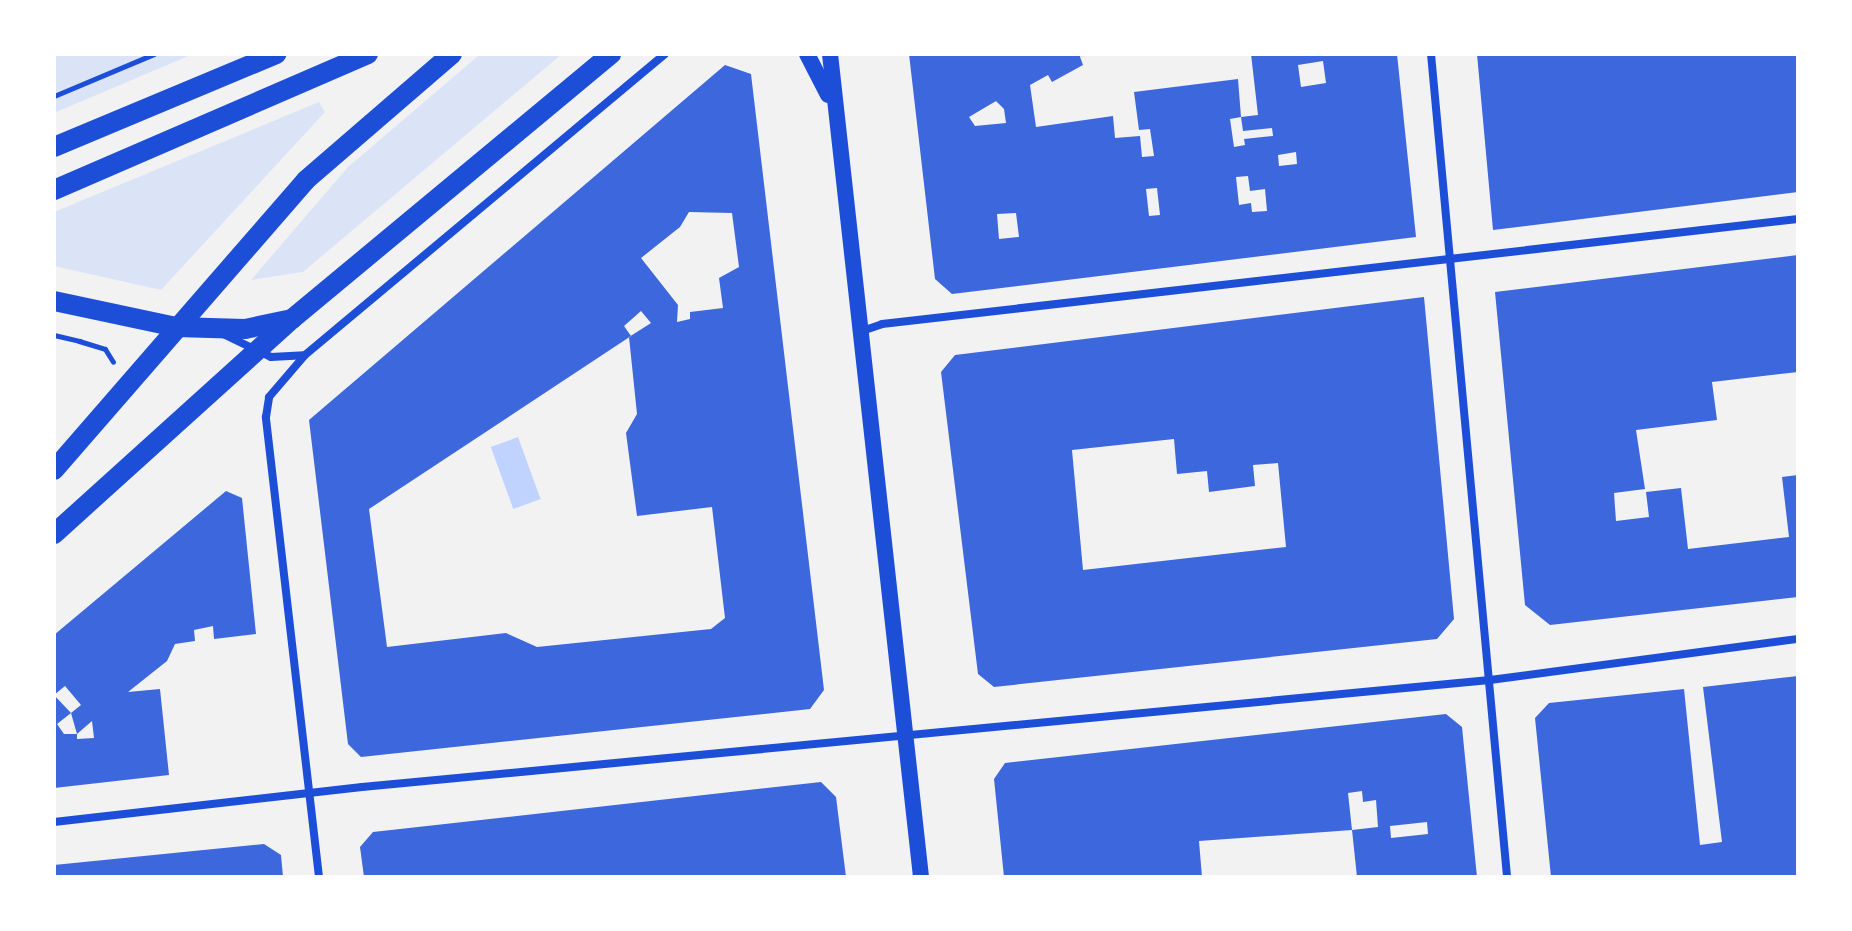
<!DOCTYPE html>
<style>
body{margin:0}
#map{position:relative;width:1852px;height:931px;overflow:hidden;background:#f2f2f2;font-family:Rubik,sans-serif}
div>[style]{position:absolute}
.green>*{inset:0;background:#dbe4f7}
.water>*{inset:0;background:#bfd3fe;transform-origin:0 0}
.building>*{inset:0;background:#3d67dc}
.path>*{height:5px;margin:-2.5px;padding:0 2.5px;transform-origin:2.5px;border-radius:2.5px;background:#1d4ed8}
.minor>*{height:8px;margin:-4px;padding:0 4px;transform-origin:4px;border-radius:4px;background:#1d4ed8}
.secondary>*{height:16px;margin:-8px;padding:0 8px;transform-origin:8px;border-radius:8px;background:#1d4ed8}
.primary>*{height:20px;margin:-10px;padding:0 10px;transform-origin:10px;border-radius:10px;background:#1d4ed8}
span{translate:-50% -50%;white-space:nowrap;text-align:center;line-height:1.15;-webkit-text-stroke:7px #fff;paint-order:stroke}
.frame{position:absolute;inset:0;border:56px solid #fff;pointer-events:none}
</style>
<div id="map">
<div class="green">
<div style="clip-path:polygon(54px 54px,193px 54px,54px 113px)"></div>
<div style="clip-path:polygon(562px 54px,303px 272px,251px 280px,348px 167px,478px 56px)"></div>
<div style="clip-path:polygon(319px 102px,325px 112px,161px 290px,54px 266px,54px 212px)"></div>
</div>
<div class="water">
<div style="left:518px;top:437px;width:66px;height:29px;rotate:70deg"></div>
</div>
<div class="building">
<div style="clip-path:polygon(evenodd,909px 54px,1079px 54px,1083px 65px,1052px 82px,1048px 75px,1030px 85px,1036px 127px,1113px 116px,1115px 138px,1140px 136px,1142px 157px,1154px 156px,1150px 129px,1139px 130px,1134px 92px,1238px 79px,1241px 117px,1230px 119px,1234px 147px,1245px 145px,1244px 139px,1273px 136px,1272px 128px,1243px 131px,1241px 117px,1258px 115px,1251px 54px,1397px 54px,1416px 237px,952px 294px,935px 279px,909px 54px,1323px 61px,1326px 83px,1301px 87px,1298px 65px,1323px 61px,909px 54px,996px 101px,1004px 109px,1006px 123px,975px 126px,969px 117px,996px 101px,909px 54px,1296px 152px,1297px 164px,1279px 166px,1278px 155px,1296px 152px,909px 54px,1248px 176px,1250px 191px,1265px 189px,1267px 211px,1252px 212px,1251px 203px,1239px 205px,1236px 177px,1248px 176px,909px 54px,1157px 188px,1160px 215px,1149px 216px,1146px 189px,1157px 188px,909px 54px,1016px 213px,1019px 237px,999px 239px,997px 214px,1016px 213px)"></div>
<div style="clip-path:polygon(1477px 54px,1798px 54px,1798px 192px,1493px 230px)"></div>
<div style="clip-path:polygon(evenodd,725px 65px,751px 74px,824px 690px,810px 709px,361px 757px,348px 744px,309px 420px,725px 65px,689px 212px,732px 213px,739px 267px,719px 278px,723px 308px,690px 312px,690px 319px,677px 322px,678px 305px,641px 258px,680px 227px,689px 212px,725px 65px,641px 311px,651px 323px,629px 337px,637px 414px,626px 433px,637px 516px,712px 507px,725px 618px,711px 629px,537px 647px,506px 633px,387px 647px,369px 509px,631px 336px,624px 326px,641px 311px)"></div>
<div style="clip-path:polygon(1798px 255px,1798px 372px,1712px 382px,1717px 420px,1636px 430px,1645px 489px,1614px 493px,1616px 521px,1649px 517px,1646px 492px,1681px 488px,1688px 549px,1789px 537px,1782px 477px,1798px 475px,1798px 597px,1550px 625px,1525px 605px,1495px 292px)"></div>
<div style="clip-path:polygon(evenodd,1424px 297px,1454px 619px,1437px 639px,994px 687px,978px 674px,941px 372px,955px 355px,1424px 297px,1174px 439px,1177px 474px,1207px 471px,1209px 492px,1255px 486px,1253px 465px,1278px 463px,1286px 547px,1083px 570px,1072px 450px,1174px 439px)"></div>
<div style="clip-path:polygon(evenodd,226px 491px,242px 498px,256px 634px,214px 639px,213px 626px,194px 630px,195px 641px,175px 644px,167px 661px,128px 692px,160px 689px,169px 775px,54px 788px,54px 635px,226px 491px,65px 686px,81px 705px,71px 713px,54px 695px,65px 686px,226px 491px,71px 713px,77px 734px,64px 734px,57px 724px,71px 713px,226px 491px,92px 721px,94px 738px,77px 739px,77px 734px,92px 721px)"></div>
<div style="clip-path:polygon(1798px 676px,1798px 877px,1551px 877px,1535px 718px,1549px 703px,1684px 689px,1700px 845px,1722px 842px,1703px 687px)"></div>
<div style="clip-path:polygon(evenodd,1446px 714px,1462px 727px,1477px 877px,1357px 877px,1352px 830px,1378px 827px,1376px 800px,1363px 802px,1362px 791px,1348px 793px,1352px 830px,1199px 841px,1202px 877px,1004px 877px,994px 779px,1005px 763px,1446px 714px,1427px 822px,1428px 834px,1391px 838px,1390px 826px,1427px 822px)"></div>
<div style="clip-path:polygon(821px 782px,836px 797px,846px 877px,364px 877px,360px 847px,373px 832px)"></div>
<div style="clip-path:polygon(264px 844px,281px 855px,283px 877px,54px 877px,54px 865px)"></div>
</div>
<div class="path">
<div style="left:54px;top:96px;width:108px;rotate:-22.8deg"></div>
<div style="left:54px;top:335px;width:27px;rotate:13deg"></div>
<div style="left:79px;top:341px;width:27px;rotate:17deg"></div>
<div style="left:105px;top:349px;width:15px;rotate:58deg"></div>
</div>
<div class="minor">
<div style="left:1431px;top:54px;width:827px;rotate:84.72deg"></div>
<div style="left:862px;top:331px;width:21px;rotate:-19deg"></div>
<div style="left:882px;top:324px;width:922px;rotate:-6.54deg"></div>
<div style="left:223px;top:334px;width:53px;rotate:25.6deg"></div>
<div style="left:271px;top:357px;width:33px;rotate:-3deg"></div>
<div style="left:54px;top:822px;width:310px;rotate:-6.5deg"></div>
<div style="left:362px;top:787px;width:1133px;rotate:-5.42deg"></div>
<div style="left:1490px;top:680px;width:311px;rotate:-7.6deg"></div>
<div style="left:319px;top:877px;width:463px;rotate:-96.6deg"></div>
<div style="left:266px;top:417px;width:20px;rotate:-81deg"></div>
<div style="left:269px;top:397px;width:55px;rotate:-49.4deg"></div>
<div style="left:305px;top:355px;width:469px;rotate:-39.9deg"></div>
</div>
<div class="secondary">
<div style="left:807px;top:54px;width:46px;rotate:62.9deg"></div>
<div style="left:830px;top:54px;width:828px;rotate:83.69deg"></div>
</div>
<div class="primary">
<div style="left:54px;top:147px;width:241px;rotate:-22.7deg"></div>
<div style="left:54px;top:190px;width:342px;rotate:-23.4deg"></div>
<div style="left:54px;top:301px;width:125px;rotate:12deg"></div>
<div style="left:176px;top:327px;width:69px;rotate:1.7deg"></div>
<div style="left:245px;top:329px;width:48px;rotate:-12deg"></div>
<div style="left:54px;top:470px;width:384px;rotate:-49deg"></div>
<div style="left:306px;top:180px;width:193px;rotate:-40.8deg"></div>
<div style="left:54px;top:534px;width:321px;rotate:-42.1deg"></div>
<div style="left:292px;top:319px;width:415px;rotate:-39.7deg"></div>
</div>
<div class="frame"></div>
</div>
